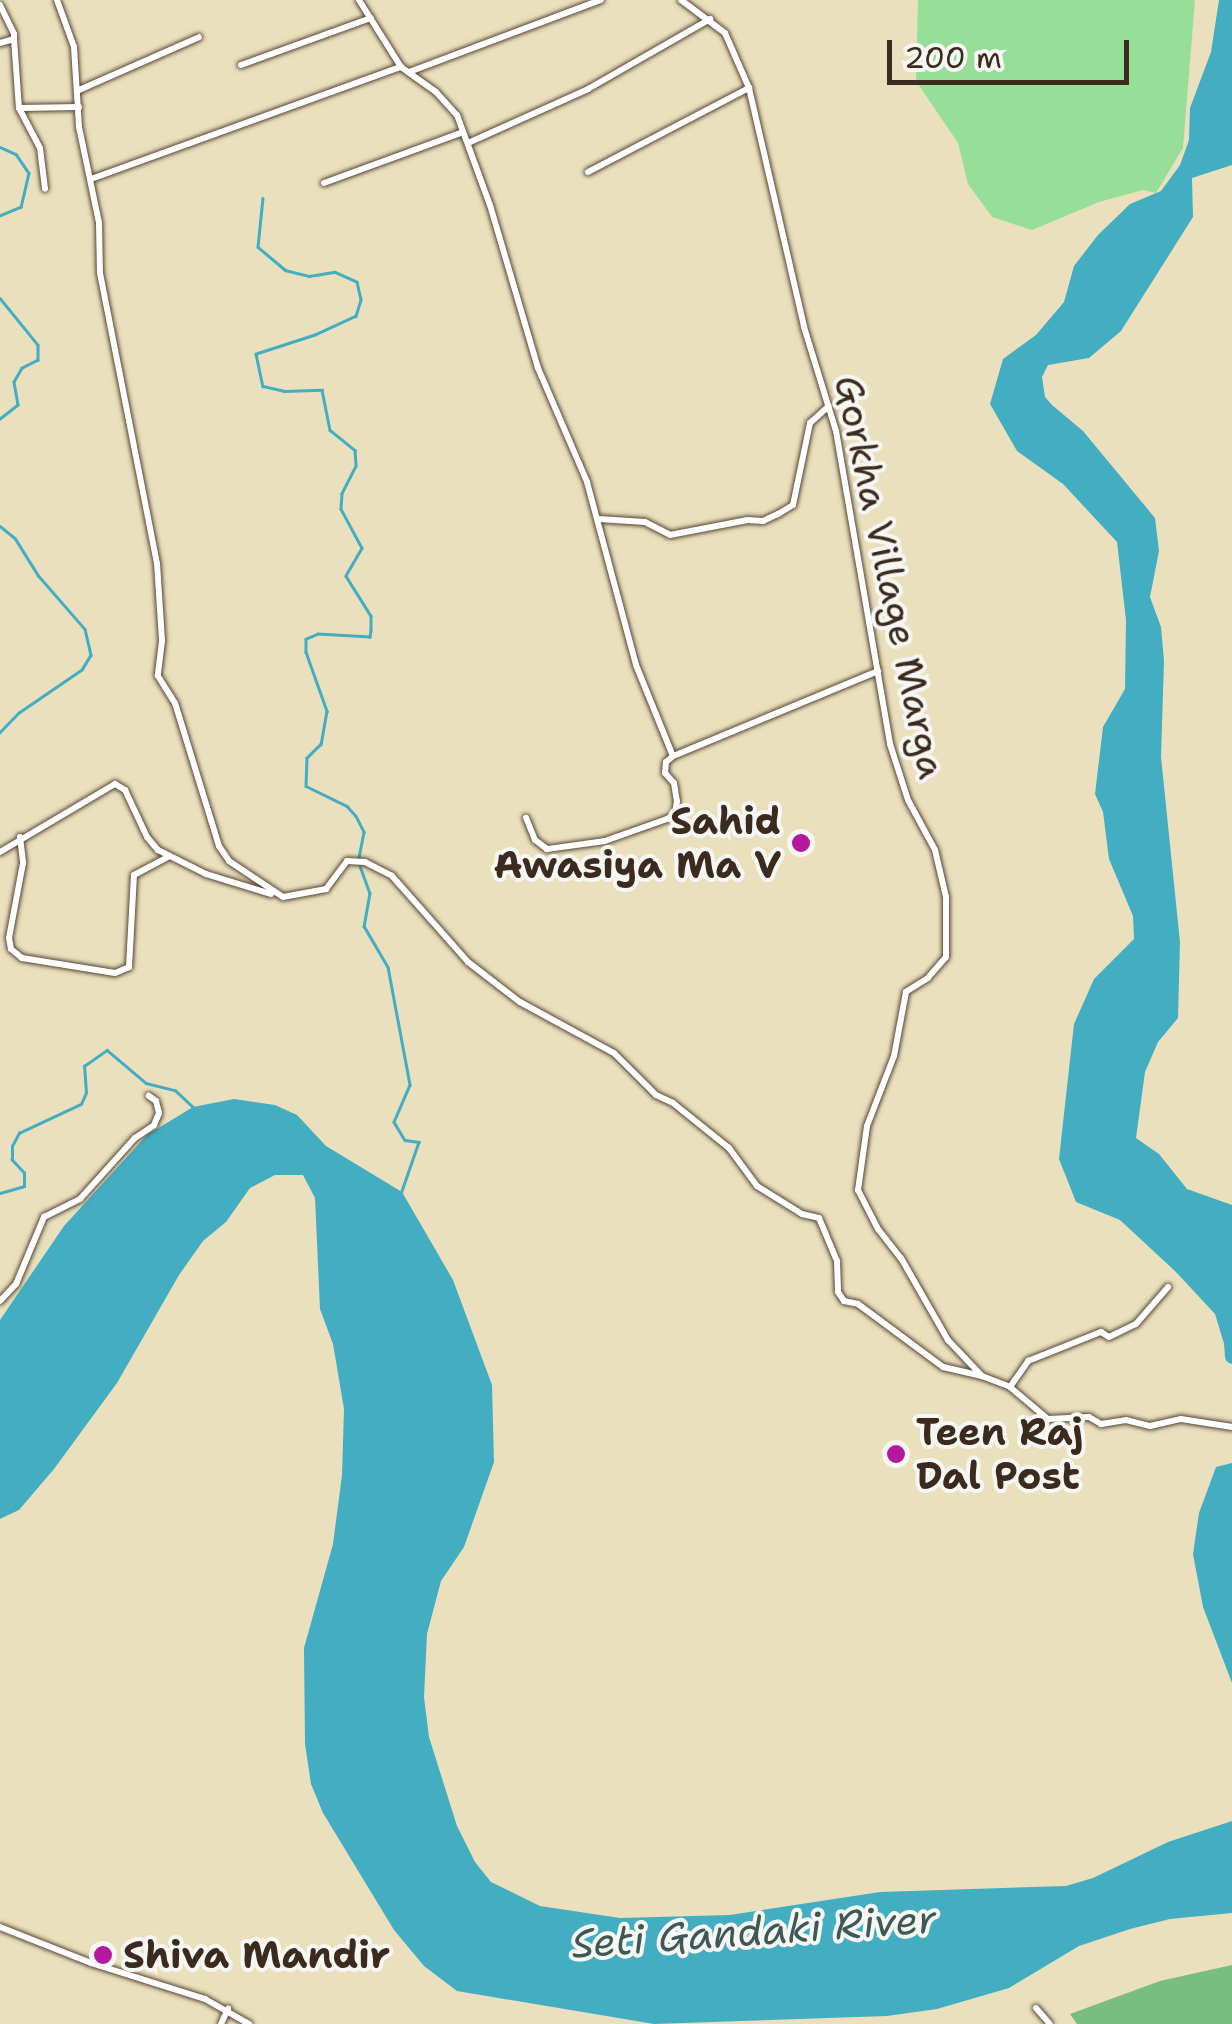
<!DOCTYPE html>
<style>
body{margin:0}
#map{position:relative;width:1232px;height:2024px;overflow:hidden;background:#eae0bd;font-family:"Shantell Sans",sans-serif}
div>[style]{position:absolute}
.green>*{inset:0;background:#97df99}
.forest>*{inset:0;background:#79be81}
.water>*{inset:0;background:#43aec2}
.stream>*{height:2.5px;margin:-1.25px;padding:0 1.25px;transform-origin:1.25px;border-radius:1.25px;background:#43aec2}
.river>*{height:15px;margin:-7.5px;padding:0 7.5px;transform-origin:7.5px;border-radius:7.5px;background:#43aec2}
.roads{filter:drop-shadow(0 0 2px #554536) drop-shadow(0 0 2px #554536)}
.street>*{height:6px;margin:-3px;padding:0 3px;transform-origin:3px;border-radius:3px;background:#fff}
.dots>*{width:28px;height:28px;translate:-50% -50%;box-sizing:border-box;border:5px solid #f6f6f2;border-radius:50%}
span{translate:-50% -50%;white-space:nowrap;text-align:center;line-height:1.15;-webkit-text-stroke:8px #f6f6f2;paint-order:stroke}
.street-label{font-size:38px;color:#3b2a1e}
.poi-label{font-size:38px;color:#3b2a1e;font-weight:700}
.right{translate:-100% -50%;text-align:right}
.left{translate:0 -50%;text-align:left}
.water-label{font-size:40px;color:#3e5857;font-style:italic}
.scale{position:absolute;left:887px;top:40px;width:242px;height:45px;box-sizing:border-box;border:5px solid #3b2a1e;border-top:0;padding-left:12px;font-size:30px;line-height:35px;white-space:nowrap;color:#3b2a1e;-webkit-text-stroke:8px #f6f6f2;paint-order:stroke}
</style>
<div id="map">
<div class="green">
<div style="clip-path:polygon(918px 0,1195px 0,1183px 148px,1156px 193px,1143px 190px,1099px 202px,1032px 230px,992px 217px,968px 184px,958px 143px,916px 81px)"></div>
</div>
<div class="forest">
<div style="clip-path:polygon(1232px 1965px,1232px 2024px,1077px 2024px,1070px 2014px,1160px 1981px)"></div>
</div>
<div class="water">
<div style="clip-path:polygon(1219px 0,1232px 0,1232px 165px,1192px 178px,1193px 217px,1121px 331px,1089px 358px,1048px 365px,1042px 377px,1045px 397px,1052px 405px,1083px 431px,1155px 518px,1159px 551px,1150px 597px,1161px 627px,1164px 661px,1161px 757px,1180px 942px,1178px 1018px,1158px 1042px,1145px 1072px,1136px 1138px,1159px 1154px,1187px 1189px,1232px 1205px,1232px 1347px,1225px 1347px,1215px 1314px,1176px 1272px,1120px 1220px,1076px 1202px,1059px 1159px,1074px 1024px,1094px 979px,1134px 939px,1133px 916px,1109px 859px,1103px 812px,1095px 794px,1103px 727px,1125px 689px,1126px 620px,1117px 542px,1063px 484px,1017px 451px,990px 404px,1003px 359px,1036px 335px,1064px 302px,1074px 266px,1098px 235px,1130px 204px,1161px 191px,1180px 165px,1189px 140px,1190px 108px,1211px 52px)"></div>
<div style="clip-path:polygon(234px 1099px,275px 1105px,297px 1115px,326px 1146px,402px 1192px,453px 1280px,492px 1385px,494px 1462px,464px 1547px,441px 1581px,427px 1634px,424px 1697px,429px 1737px,457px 1826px,475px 1862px,491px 1882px,540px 1906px,620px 1918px,730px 1915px,880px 1892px,1066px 1886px,1093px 1878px,1168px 1842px,1232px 1821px,1232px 1913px,1170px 1919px,1130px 1929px,1079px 1946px,1009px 1988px,937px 2009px,887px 2016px,654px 2024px,457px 1991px,424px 1966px,394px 1930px,323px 1813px,311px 1784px,305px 1744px,304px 1648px,333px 1544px,342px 1475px,344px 1409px,333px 1344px,320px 1309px,315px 1198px,303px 1175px,275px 1175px,250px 1188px,226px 1222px,203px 1241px,179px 1275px,117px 1383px,54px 1469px,19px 1510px,0 1519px,0 1320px,64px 1226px,147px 1135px,193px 1107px)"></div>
<div style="clip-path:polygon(1232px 1463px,1232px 1683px,1203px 1607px,1193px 1554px,1199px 1513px,1216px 1467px)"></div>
</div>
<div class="stream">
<div style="left:0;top:147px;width:17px;rotate:24deg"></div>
<div style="left:16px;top:154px;width:23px;rotate:56deg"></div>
<div style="left:29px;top:173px;width:35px;rotate:103deg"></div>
<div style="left:21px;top:207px;width:23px;rotate:157deg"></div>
<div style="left:263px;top:198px;width:49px;rotate:95.8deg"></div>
<div style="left:258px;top:247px;width:35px;rotate:40deg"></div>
<div style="left:285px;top:270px;width:25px;rotate:14deg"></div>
<div style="left:309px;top:276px;width:26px;rotate:-9deg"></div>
<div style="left:335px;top:272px;width:24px;rotate:24deg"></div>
<div style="left:357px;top:282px;width:18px;rotate:77deg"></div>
<div style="left:361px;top:300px;width:17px;rotate:107deg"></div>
<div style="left:356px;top:316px;width:45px;rotate:155.1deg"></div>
<div style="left:315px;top:335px;width:62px;rotate:162.1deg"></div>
<div style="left:256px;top:354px;width:33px;rotate:78deg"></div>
<div style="left:263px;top:386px;width:22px;rotate:13deg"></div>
<div style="left:284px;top:391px;width:38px;rotate:-2deg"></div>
<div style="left:322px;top:390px;width:41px;rotate:78.7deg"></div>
<div style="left:330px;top:430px;width:32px;rotate:39deg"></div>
<div style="left:355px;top:450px;width:16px;rotate:86deg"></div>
<div style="left:356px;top:466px;width:31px;rotate:117deg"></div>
<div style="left:342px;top:494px;width:15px;rotate:94deg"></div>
<div style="left:341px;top:509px;width:44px;rotate:61.7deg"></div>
<div style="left:362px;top:548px;width:32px;rotate:120deg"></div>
<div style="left:346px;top:576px;width:47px;rotate:58deg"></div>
<div style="left:371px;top:616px;width:14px;rotate:90deg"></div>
<div style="left:371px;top:630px;width:7px;rotate:98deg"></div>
<div style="left:370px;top:637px;width:52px;rotate:-176.7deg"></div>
<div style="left:318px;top:634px;width:13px;rotate:157deg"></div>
<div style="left:306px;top:639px;width:13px;rotate:90deg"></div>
<div style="left:306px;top:652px;width:63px;rotate:70.4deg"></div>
<div style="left:327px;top:711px;width:34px;rotate:100deg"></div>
<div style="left:321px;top:744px;width:20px;rotate:135deg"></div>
<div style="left:307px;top:758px;width:28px;rotate:92deg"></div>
<div style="left:306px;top:786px;width:46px;rotate:26deg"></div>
<div style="left:347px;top:806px;width:13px;rotate:48deg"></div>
<div style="left:356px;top:816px;width:18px;rotate:63deg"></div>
<div style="left:364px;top:832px;width:26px;rotate:101deg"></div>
<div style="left:0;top:298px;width:60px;rotate:51deg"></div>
<div style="left:38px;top:345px;width:15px;rotate:90deg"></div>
<div style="left:38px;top:360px;width:18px;rotate:153deg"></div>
<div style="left:22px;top:368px;width:16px;rotate:120deg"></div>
<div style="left:14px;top:382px;width:23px;rotate:80deg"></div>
<div style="left:18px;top:405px;width:23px;rotate:142deg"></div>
<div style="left:0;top:526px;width:19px;rotate:39deg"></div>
<div style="left:15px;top:538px;width:44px;rotate:58.1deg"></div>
<div style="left:38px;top:575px;width:72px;rotate:49deg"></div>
<div style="left:85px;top:629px;width:27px;rotate:77deg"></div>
<div style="left:91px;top:655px;width:17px;rotate:121deg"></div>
<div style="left:82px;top:670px;width:76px;rotate:145.7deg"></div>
<div style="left:19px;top:713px;width:28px;rotate:134deg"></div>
<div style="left:360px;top:866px;width:29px;rotate:70deg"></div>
<div style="left:370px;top:893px;width:34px;rotate:100deg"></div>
<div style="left:364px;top:926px;width:48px;rotate:59.7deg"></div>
<div style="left:388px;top:967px;width:120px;rotate:79.4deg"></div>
<div style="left:410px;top:1085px;width:40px;rotate:113.4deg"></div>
<div style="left:394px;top:1122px;width:21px;rotate:59deg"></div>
<div style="left:405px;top:1140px;width:14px;rotate:8deg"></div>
<div style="left:419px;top:1142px;width:52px;rotate:109.1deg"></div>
<div style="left:0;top:1193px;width:25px;rotate:-16deg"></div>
<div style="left:24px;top:1186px;width:13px;rotate:-90deg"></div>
<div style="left:24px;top:1173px;width:18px;rotate:-133deg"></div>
<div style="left:12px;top:1160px;width:14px;rotate:-90deg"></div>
<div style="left:12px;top:1146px;width:15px;rotate:-62deg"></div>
<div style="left:19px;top:1133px;width:68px;rotate:-25.1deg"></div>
<div style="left:81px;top:1104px;width:12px;rotate:-66deg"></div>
<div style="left:86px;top:1093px;width:27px;rotate:-94deg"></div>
<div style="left:84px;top:1066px;width:28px;rotate:-35deg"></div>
<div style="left:107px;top:1050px;width:51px;rotate:40.2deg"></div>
<div style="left:146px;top:1083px;width:30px;rotate:14deg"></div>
<div style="left:175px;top:1090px;width:25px;rotate:43deg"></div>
</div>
<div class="river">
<div style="left:1230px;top:1327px;width:29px;rotate:86deg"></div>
</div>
<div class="roads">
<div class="street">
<div style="left:57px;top:0;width:50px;rotate:70.1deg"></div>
<div style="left:74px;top:47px;width:80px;rotate:86.4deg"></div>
<div style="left:79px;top:127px;width:98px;rotate:78.2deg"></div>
<div style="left:99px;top:223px;width:50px;rotate:88.9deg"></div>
<div style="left:100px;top:273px;width:296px;rotate:78.9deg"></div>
<div style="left:157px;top:563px;width:78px;rotate:86.3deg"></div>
<div style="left:162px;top:641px;width:35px;rotate:97deg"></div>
<div style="left:158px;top:676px;width:32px;rotate:58deg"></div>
<div style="left:175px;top:703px;width:150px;rotate:72.9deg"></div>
<div style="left:219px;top:846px;width:18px;rotate:56deg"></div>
<div style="left:229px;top:861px;width:65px;rotate:33.7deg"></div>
<div style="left:283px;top:897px;width:44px;rotate:-10.5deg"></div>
<div style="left:326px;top:889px;width:35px;rotate:-53deg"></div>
<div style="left:347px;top:861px;width:18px;rotate:3deg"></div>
<div style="left:365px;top:862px;width:30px;rotate:27deg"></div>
<div style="left:392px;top:876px;width:115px;rotate:48.5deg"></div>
<div style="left:468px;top:962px;width:66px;rotate:37.6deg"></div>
<div style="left:520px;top:1002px;width:107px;rotate:28.5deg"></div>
<div style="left:614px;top:1053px;width:59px;rotate:45deg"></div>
<div style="left:656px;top:1095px;width:19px;rotate:25deg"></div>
<div style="left:673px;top:1103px;width:72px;rotate:38.8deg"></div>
<div style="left:729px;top:1148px;width:47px;rotate:53.6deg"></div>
<div style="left:757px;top:1186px;width:53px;rotate:31.9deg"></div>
<div style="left:802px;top:1214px;width:17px;rotate:13deg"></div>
<div style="left:819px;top:1218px;width:47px;rotate:67.3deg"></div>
<div style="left:837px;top:1261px;width:31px;rotate:88deg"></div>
<div style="left:838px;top:1292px;width:11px;rotate:56deg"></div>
<div style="left:844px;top:1301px;width:14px;rotate:12deg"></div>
<div style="left:858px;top:1304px;width:106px;rotate:36.5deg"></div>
<div style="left:943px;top:1367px;width:40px;rotate:13deg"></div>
<div style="left:359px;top:0;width:79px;rotate:57.9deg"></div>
<div style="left:401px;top:67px;width:43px;rotate:35.5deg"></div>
<div style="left:436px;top:92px;width:31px;rotate:48deg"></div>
<div style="left:457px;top:115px;width:96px;rotate:69.9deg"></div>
<div style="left:490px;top:205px;width:170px;rotate:73.6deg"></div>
<div style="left:538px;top:368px;width:124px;rotate:66.7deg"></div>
<div style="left:587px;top:482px;width:189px;rotate:75deg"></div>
<div style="left:636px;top:665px;width:98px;rotate:67.9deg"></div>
<div style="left:673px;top:756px;width:9px;rotate:139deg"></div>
<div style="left:666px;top:762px;width:11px;rotate:95deg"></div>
<div style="left:665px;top:773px;width:13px;rotate:48deg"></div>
<div style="left:674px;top:783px;width:18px;rotate:81deg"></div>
<div style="left:677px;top:801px;width:13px;rotate:99deg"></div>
<div style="left:675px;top:814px;width:9px;rotate:148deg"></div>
<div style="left:667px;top:819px;width:66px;rotate:160.5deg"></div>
<div style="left:605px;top:841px;width:59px;rotate:172.1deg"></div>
<div style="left:547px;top:849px;width:15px;rotate:-143deg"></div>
<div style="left:535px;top:840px;width:24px;rotate:-112deg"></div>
<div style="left:681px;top:0;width:55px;rotate:36.9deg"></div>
<div style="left:725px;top:33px;width:60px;rotate:66.4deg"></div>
<div style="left:749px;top:88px;width:245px;rotate:77deg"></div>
<div style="left:804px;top:327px;width:109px;rotate:72.9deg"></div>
<div style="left:836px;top:431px;width:318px;rotate:80.2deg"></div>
<div style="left:890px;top:744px;width:59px;rotate:72.2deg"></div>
<div style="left:908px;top:800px;width:57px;rotate:61.6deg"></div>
<div style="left:935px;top:850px;width:48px;rotate:76.8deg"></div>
<div style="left:946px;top:897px;width:60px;rotate:90deg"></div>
<div style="left:946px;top:957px;width:28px;rotate:131deg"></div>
<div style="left:928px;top:978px;width:26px;rotate:148deg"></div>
<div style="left:906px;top:992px;width:65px;rotate:100.6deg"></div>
<div style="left:894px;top:1056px;width:75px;rotate:111.1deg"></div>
<div style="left:867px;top:1126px;width:65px;rotate:98deg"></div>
<div style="left:858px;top:1190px;width:44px;rotate:62.9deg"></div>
<div style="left:878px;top:1229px;width:37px;rotate:52deg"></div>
<div style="left:901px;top:1258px;width:95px;rotate:60.2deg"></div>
<div style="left:948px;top:1340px;width:50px;rotate:46.6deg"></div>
<div style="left:982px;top:1376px;width:30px;rotate:21deg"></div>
<div style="left:1010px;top:1387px;width:32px;rotate:-55deg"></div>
<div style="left:1028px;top:1361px;width:79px;rotate:-21.7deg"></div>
<div style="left:1101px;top:1332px;width:9px;rotate:32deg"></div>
<div style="left:1109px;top:1337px;width:30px;rotate:-26deg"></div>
<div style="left:1136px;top:1324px;width:49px;rotate:-49.1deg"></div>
<div style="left:0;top:5px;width:32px;rotate:64deg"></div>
<div style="left:14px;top:34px;width:5px;rotate:90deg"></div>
<div style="left:14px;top:39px;width:15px;rotate:164deg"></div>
<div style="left:14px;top:39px;width:69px;rotate:85.9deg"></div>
<div style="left:19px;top:108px;width:45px;rotate:62.3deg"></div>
<div style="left:40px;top:148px;width:41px;rotate:83deg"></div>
<div style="left:241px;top:65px;width:138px;rotate:-19.9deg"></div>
<div style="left:409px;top:72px;width:205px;rotate:-20.6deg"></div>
<div style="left:79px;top:90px;width:131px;rotate:-23.8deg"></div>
<div style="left:19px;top:108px;width:60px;rotate:-1deg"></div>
<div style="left:468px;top:143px;width:132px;rotate:-24.2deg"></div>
<div style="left:588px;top:89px;width:141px;rotate:-29.8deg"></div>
<div style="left:588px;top:172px;width:182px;rotate:-27.6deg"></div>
<div style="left:91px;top:179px;width:330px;rotate:-19.9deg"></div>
<div style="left:324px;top:183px;width:148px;rotate:-20.1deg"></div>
<div style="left:599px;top:519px;width:46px;rotate:3.7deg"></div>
<div style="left:645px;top:522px;width:28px;rotate:27deg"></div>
<div style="left:670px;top:535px;width:79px;rotate:-10.9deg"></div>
<div style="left:748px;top:520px;width:15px;rotate:4deg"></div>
<div style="left:763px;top:521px;width:17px;rotate:-25deg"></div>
<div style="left:778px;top:514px;width:17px;rotate:-31deg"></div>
<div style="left:793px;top:505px;width:84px;rotate:-78.3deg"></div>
<div style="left:810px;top:423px;width:25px;rotate:-42deg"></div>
<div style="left:673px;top:756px;width:222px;rotate:-22.5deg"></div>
<div style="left:20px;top:837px;width:26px;rotate:83deg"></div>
<div style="left:23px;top:863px;width:76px;rotate:100.6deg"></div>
<div style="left:9px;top:938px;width:11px;rotate:80deg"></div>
<div style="left:11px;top:949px;width:14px;rotate:39deg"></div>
<div style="left:22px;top:958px;width:94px;rotate:9.2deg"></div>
<div style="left:115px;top:973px;width:15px;rotate:-23deg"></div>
<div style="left:129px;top:967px;width:92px;rotate:-86.9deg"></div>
<div style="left:134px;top:875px;width:38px;rotate:-28deg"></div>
<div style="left:0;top:852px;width:134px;rotate:-30.6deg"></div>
<div style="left:115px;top:784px;width:12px;rotate:31deg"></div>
<div style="left:125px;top:790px;width:52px;rotate:64.9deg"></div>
<div style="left:147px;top:837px;width:17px;rotate:50deg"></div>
<div style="left:158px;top:850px;width:54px;rotate:26.6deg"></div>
<div style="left:206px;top:874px;width:68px;rotate:17.1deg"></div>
<div style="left:0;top:1301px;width:23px;rotate:-47deg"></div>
<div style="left:16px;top:1284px;width:73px;rotate:-67.3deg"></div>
<div style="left:44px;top:1217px;width:40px;rotate:-26.6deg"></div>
<div style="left:80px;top:1199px;width:82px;rotate:-48deg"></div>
<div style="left:135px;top:1138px;width:23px;rotate:-34deg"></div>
<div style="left:154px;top:1125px;width:13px;rotate:-67deg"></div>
<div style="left:159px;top:1113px;width:12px;rotate:-104deg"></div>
<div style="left:156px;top:1101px;width:9px;rotate:-144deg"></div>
<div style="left:1010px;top:1387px;width:50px;rotate:40.1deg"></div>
<div style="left:1048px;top:1419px;width:41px;rotate:-2.8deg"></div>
<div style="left:1089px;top:1417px;width:14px;rotate:30deg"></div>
<div style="left:1101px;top:1424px;width:25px;rotate:-9deg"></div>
<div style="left:1126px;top:1420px;width:25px;rotate:14deg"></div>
<div style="left:1150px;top:1426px;width:32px;rotate:-13deg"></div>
<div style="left:1181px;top:1419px;width:52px;rotate:8.9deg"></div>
<div style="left:0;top:1927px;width:98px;rotate:21.6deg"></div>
<div style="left:91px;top:1963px;width:120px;rotate:17.5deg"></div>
<div style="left:205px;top:1999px;width:51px;rotate:29.6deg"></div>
<div style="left:1036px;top:2008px;width:21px;rotate:49deg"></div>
<div style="left:221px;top:2024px;width:17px;rotate:-65deg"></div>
</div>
</div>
<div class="dots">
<div style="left:801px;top:843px;background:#b5179e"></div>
<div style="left:896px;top:1454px;background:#b5179e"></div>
<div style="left:103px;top:1955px;background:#b5179e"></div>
</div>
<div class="street-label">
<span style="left:890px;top:577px;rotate:78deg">Gorkha Village Marga</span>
</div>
<div class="poi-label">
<span class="right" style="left:781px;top:843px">Sahid<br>Awasiya Ma V</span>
<span class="left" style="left:916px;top:1454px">Teen Raj<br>Dal Post</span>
<span class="left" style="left:123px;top:1955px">Shiva Mandir</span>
</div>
<div class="water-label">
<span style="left:754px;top:1931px;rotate:-4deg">Seti Gandaki River</span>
</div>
<div class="scale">200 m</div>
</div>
